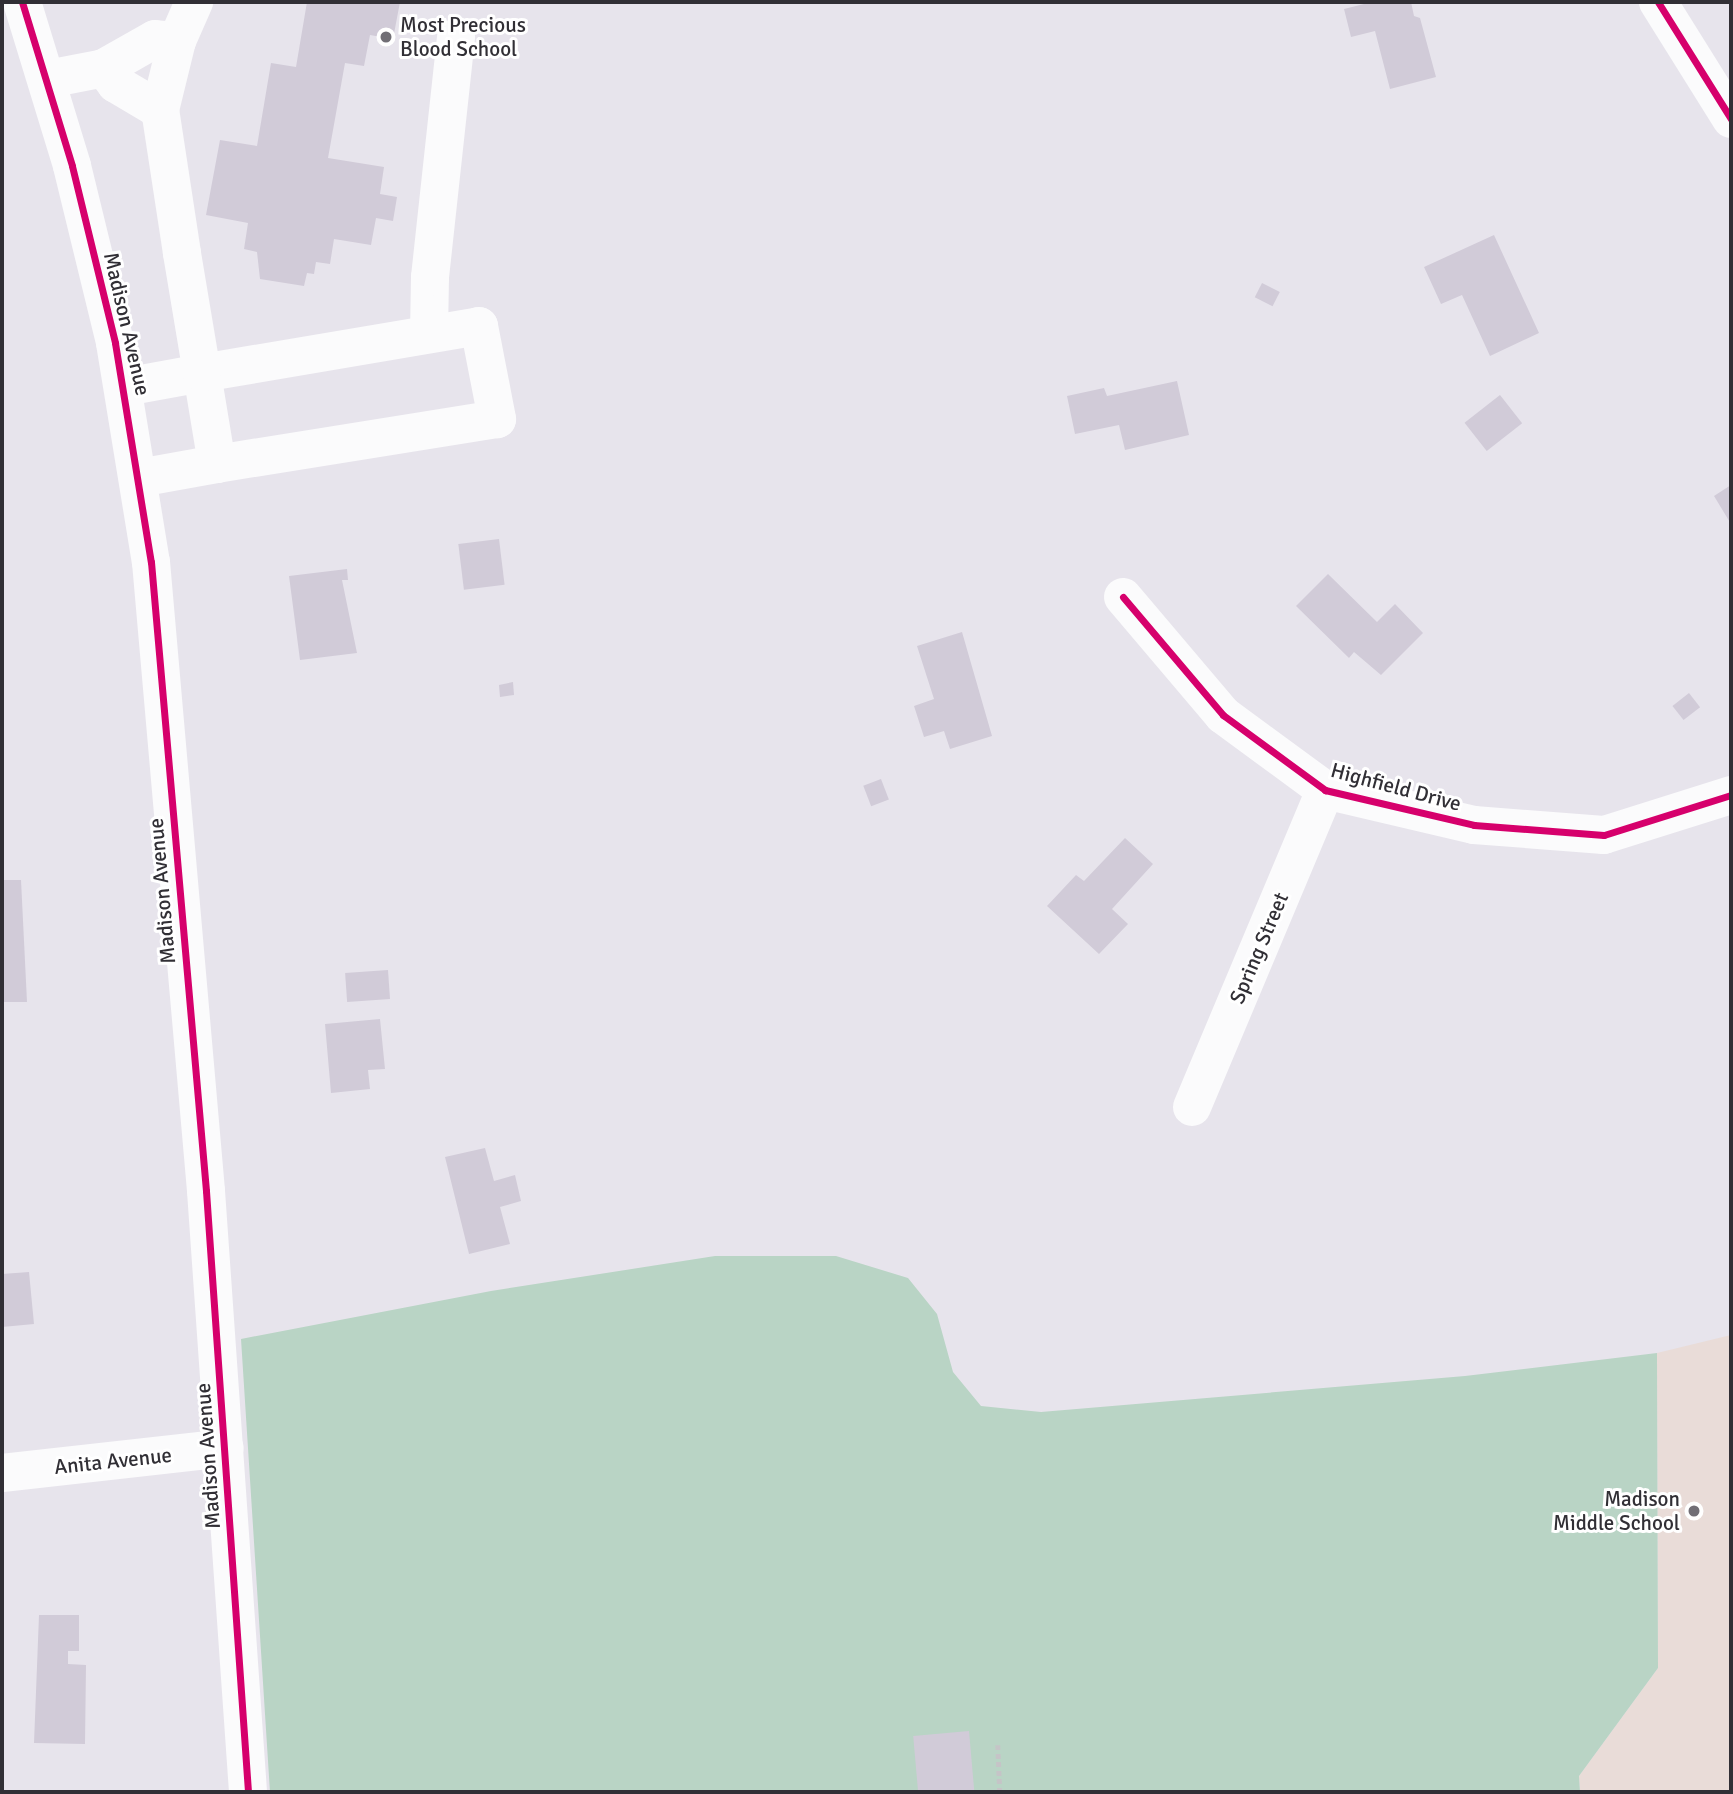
<!DOCTYPE html>
<style>
body{margin:0}
#map{position:relative;width:1733px;height:1794px;overflow:hidden;background:#e7e4ec;font-family:Signika,sans-serif}
div>[style]{position:absolute}
.education>*{inset:0;background:#e9dcd8}
.green>*{inset:0;background:#b9d4c5}
.building>*{inset:0;background:#d1cbd8;transform-origin:0 0}
.path>*{height:4.5px;margin-top:-2.25px;transform-origin:0;background:repeating-linear-gradient(90deg,#c5c4c7 0 5px,transparent 0 8.5px)}
.minor>*{height:38px;margin:-19px;padding:0 19px;transform-origin:19px;border-radius:19px;background:#fbfbfc}
.cycleway>*{height:7px;margin:-3.5px;padding:0 3.5px;transform-origin:3.5px;border-radius:3.5px;background:#d6006c}
.dots>*{width:19px;height:19px;translate:-50% -50%;box-sizing:border-box;border:4px solid #fff;border-radius:50%}
span{translate:-50% -50%;white-space:nowrap;text-align:center;line-height:1.15;-webkit-text-stroke:6px #fff;paint-order:stroke}
.poi-label{font-size:21px;color:#312f35}
.left{translate:0 -50%;text-align:left}
.right{translate:-100% -50%;text-align:right}
.street-label{font-size:21px;color:#312f35}
.frame{position:absolute;inset:0;border:4px solid #312f35;pointer-events:none}
</style>
<div id="map">
<div class="education">
<div style="clip-path:polygon(1731px 1335px,1731px 1792px,1580px 1792px,1579px 1776px,1658px 1668px,1657px 1353px)"></div>
</div>
<div class="green">
<div style="clip-path:polygon(715px 1256px,836px 1256px,908px 1278px,937px 1314px,953px 1372px,981px 1406px,1041px 1412px,1465px 1376px,1657px 1353px,1658px 1668px,1579px 1776px,1580px 1792px,270px 1792px,241px 1339px,491px 1291px)"></div>
</div>
<div class="building">
<div style="clip-path:polygon(307px 2px,400px 2px,393px 39px,370px 35px,364px 66px,345px 63px,328px 158px,384px 167px,380px 194px,397px 197px,393px 221px,376px 218px,371px 245px,334px 239px,330px 264px,316px 262px,314px 274px,307px 273px,304px 286px,260px 279px,257px 252px,244px 249px,248px 223px,206px 215px,220px 140px,257px 146px,271px 63px,296px 67px)"></div>
<div style="clip-path:polygon(1372px 2px,1411px 2px,1414px 16px,1420px 18px,1436px 77px,1390px 89px,1375px 31px,1351px 37px,1344px 9px)"></div>
<div style="clip-path:polygon(1494px 235px,1539px 333px,1490px 356px,1462px 295px,1441px 304px,1424px 267px)"></div>
<div style="left:1262px;top:283px;width:20px;height:16px;rotate:27deg"></div>
<div style="clip-path:polygon(1177px 381px,1189px 435px,1125px 450px,1119px 425px,1075px 434px,1067px 396px,1104px 388px,1107px 396px)"></div>
<div style="left:1500px;top:395px;width:36px;height:45px;rotate:52deg"></div>
<div style="clip-path:polygon(1731px 485px,1731px 524px,1714px 496px)"></div>
<div style="left:499px;top:539px;width:46px;height:41px;rotate:83deg"></div>
<div style="clip-path:polygon(347px 569px,348px 580px,342px 580px,357px 653px,300px 660px,289px 576px)"></div>
<div style="clip-path:polygon(1328px 574px,1377px 622px,1395px 604px,1423px 633px,1381px 675px,1354px 652px,1349px 658px,1296px 606px)"></div>
<div style="clip-path:polygon(962px 632px,992px 736px,950px 749px,944px 731px,924px 737px,914px 706px,934px 699px,917px 646px)"></div>
<div style="clip-path:polygon(513px 682px,514px 695px,500px 697px,499px 685px)"></div>
<div style="left:1689px;top:693px;width:18px;height:21px;rotate:52deg"></div>
<div style="left:881px;top:779px;width:22px;height:19px;rotate:69deg"></div>
<div style="clip-path:polygon(1125px 838px,1153px 864px,1112px 909px,1128px 924px,1099px 954px,1047px 906px,1076px 875px,1084px 881px)"></div>
<div style="clip-path:polygon(2px 880px,21px 880px,27px 1002px,2px 1002px)"></div>
<div style="left:388px;top:970px;width:29px;height:43px;rotate:86deg"></div>
<div style="clip-path:polygon(380px 1019px,385px 1069px,368px 1070px,370px 1089px,331px 1093px,325px 1024px)"></div>
<div style="clip-path:polygon(485px 1148px,494px 1181px,515px 1175px,521px 1201px,500px 1207px,510px 1244px,469px 1254px,445px 1157px)"></div>
<div style="clip-path:polygon(29px 1272px,34px 1324px,2px 1327px,2px 1274px)"></div>
<div style="clip-path:polygon(39px 1615px,79px 1615px,79px 1651px,68px 1651px,68px 1664px,86px 1665px,85px 1744px,34px 1743px)"></div>
<div style="left:969px;top:1731px;width:61px;height:56px;rotate:85deg"></div>
</div>
<div class="path">
<div style="left:998px;top:1745px;width:47px;rotate:87.6deg"></div>
</div>
<div class="minor">
<div style="left:22px;top:2px;width:171px;rotate:73deg"></div>
<div style="left:72px;top:166px;width:182px;rotate:76.3deg"></div>
<div style="left:115px;top:343px;width:222px;rotate:80.7deg"></div>
<div style="left:151px;top:562px;width:631px;rotate:85deg"></div>
<div style="left:206px;top:1191px;width:602px;rotate:86deg"></div>
<div style="left:1658px;top:2px;width:138px;rotate:58deg"></div>
<div style="left:177px;top:41px;width:43px;rotate:-66.4deg"></div>
<div style="left:48px;top:79px;width:57px;rotate:-11.1deg"></div>
<div style="left:104px;top:68px;width:20px;rotate:53deg"></div>
<div style="left:116px;top:84px;width:51px;rotate:30.6deg"></div>
<div style="left:160px;top:110px;width:71px;rotate:-76.2deg"></div>
<div style="left:177px;top:41px;width:22px;rotate:-175deg"></div>
<div style="left:155px;top:39px;width:59px;rotate:150.4deg"></div>
<div style="left:429px;top:334px;width:57px;rotate:-89deg"></div>
<div style="left:430px;top:277px;width:241px;rotate:-83.8deg"></div>
<div style="left:125px;top:387px;width:78px;rotate:-10.3deg"></div>
<div style="left:202px;top:373px;width:281px;rotate:-9.6deg"></div>
<div style="left:479px;top:326px;width:95px;rotate:79deg"></div>
<div style="left:497px;top:419px;width:284px;rotate:170.9deg"></div>
<div style="left:217px;top:464px;width:92px;rotate:-99.4deg"></div>
<div style="left:202px;top:373px;width:122px;rotate:-99.5deg"></div>
<div style="left:182px;top:253px;width:145px;rotate:-98.7deg"></div>
<div style="left:139px;top:478px;width:79px;rotate:-10.2deg"></div>
<div style="left:1123px;top:597px;width:155px;rotate:49.7deg"></div>
<div style="left:1223px;top:715px;width:127px;rotate:36.3deg"></div>
<div style="left:1325px;top:790px;width:153px;rotate:13.2deg"></div>
<div style="left:1474px;top:825px;width:130px;rotate:4.4deg"></div>
<div style="left:1604px;top:835px;width:133px;rotate:-17.5deg"></div>
<div style="left:1192px;top:1107px;width:344px;rotate:-67.2deg"></div>
<div style="left:2px;top:1473px;width:224px;rotate:-6.4deg"></div>
</div>
<div class="cycleway">
<div style="left:22px;top:2px;width:171px;rotate:73deg"></div>
<div style="left:72px;top:166px;width:182px;rotate:76.3deg"></div>
<div style="left:115px;top:343px;width:222px;rotate:80.7deg"></div>
<div style="left:151px;top:562px;width:631px;rotate:85deg"></div>
<div style="left:206px;top:1191px;width:602px;rotate:86deg"></div>
<div style="left:1658px;top:2px;width:138px;rotate:58deg"></div>
<div style="left:1123px;top:597px;width:155px;rotate:49.7deg"></div>
<div style="left:1223px;top:715px;width:127px;rotate:36.3deg"></div>
<div style="left:1325px;top:790px;width:153px;rotate:13.2deg"></div>
<div style="left:1474px;top:825px;width:130px;rotate:4.4deg"></div>
<div style="left:1604px;top:835px;width:133px;rotate:-17.5deg"></div>
</div>
<div class="dots">
<div style="left:386px;top:37px;background:#716e75"></div>
<div style="left:1694px;top:1511px;background:#716e75"></div>
</div>
<div class="poi-label">
<span class="left" style="left:400px;top:37px">Most Precious<br>Blood School</span>
<span class="right" style="left:1680px;top:1511px">Madison<br>Middle School</span>
</div>
<div class="street-label">
<span style="left:127px;top:324px;rotate:77deg">Madison Avenue</span>
<span style="left:1396px;top:787px;rotate:15deg">Highfield Drive</span>
<span style="left:162px;top:891px;rotate:-95deg">Madison Avenue</span>
<span style="left:1259px;top:948px;rotate:-67deg">Spring Street</span>
<span style="left:208px;top:1456px;rotate:-94deg">Madison Avenue</span>
<span style="left:113px;top:1461px;rotate:-6deg">Anita Avenue</span>
</div>
<div class="frame"></div>
</div>
